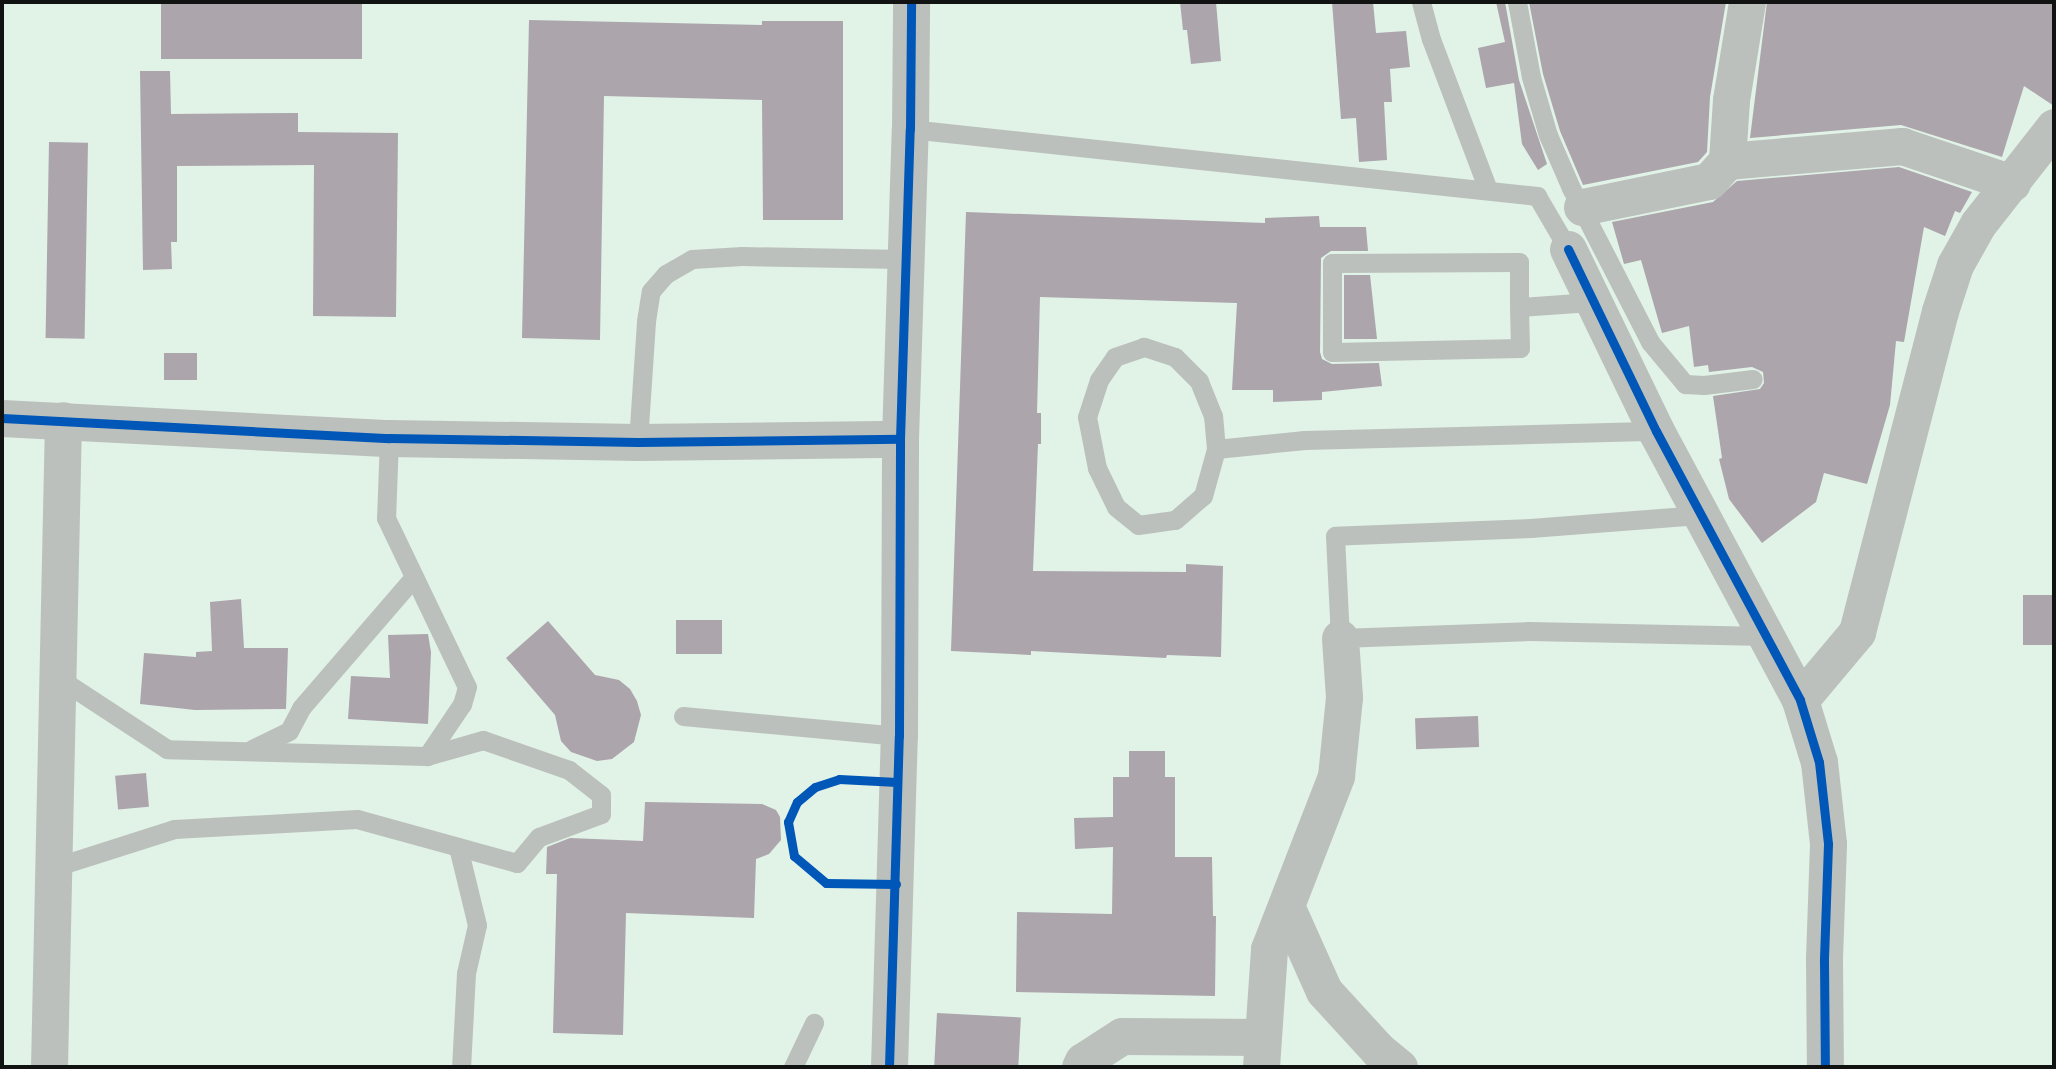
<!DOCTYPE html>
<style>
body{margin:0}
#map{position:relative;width:2056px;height:1069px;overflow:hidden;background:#f5f7f8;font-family:"Noto Sans",sans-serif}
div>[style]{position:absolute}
.green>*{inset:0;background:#e1f2e7;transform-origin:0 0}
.building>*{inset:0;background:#aca5ac;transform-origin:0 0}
.lane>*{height:19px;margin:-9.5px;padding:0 9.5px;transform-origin:9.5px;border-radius:9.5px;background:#bbc0bc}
.street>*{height:37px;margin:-18.5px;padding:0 18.5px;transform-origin:18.5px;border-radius:18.5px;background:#bbc0bc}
.cycleway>*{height:9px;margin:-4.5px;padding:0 4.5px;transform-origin:4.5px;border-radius:4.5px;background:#0057b8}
span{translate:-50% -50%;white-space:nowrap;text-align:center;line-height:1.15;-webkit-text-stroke:5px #fff;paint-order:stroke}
.frame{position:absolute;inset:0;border:4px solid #111212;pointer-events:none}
</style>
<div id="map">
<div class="green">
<div style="left:2px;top:2px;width:2052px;height:1065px"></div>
</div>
<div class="building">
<div style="left:161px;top:2px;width:201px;height:57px"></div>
<div style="clip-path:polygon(1180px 2px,1216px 2px,1221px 61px,1191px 64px,1187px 30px,1183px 30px)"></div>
<div style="clip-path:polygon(1332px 2px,1373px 2px,1376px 33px,1406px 31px,1410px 67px,1390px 69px,1392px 102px,1384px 102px,1387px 160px,1359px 162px,1356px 118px,1341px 119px)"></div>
<div style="clip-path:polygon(1496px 2px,1505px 2px,1519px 80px,1547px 164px,1538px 170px,1522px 144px,1514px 83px,1486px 88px,1478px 48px,1505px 42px)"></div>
<div style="clip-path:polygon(1529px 2px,1726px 2px,1710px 97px,1707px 152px,1698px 162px,1583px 185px,1560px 131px,1543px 74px)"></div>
<div style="clip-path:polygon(1767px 2px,2054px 2px,2054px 106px,2024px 86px,2002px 157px,1901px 125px,1750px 138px)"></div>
<div style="clip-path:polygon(529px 20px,762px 25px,762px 21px,843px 21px,843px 220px,763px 220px,762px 100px,604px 96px,600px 340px,522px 338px)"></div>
<div style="clip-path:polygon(140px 71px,170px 71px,171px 114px,298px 113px,298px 132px,398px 133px,396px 317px,313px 316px,314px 165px,177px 166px,177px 242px,171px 242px,172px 269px,143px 270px)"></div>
<div style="left:49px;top:142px;width:39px;height:196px;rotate:1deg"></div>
<div style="clip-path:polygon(1899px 167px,1972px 192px,1960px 213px,1955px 211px,1945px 236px,1924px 227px,1904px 342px,1896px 341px,1890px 405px,1867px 484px,1824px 473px,1816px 502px,1762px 543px,1729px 499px,1719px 459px,1722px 458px,1713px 396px,1760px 389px,1764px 383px,1763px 372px,1752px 367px,1709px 372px,1708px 365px,1694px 367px,1689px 326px,1662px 333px,1641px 260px,1624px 264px,1612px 222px,1713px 202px,1737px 181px)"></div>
<div style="clip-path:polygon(966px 212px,1265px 223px,1265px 218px,1319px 216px,1320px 227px,1366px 227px,1368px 251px,1331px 251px,1321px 258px,1320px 352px,1322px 359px,1332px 364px,1379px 363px,1382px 386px,1322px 392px,1322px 400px,1273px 402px,1273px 390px,1232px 390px,1237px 303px,1040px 297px,1037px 413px,1041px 413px,1041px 444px,1038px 444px,1033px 571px,1186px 572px,1186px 564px,1223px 566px,1221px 657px,1167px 655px,1166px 658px,1031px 651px,1031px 655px,951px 651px)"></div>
<div style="clip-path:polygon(1344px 275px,1370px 275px,1377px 339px,1344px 339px)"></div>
<div style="left:164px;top:353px;width:33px;height:27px"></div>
<div style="left:2054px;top:595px;width:50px;height:31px;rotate:90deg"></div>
<div style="clip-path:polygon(241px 599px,244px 648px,288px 648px,286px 709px,195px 710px,140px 704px,144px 653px,196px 657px,196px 652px,212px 651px,210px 602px)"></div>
<div style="left:676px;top:620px;width:46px;height:34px"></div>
<div style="clip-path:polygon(548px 621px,595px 675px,619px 680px,630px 689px,637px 701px,641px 715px,634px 742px,612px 759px,597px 761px,571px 752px,561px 741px,555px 715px,506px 658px)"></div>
<div style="clip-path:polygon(428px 634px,431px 652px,428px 724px,348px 719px,351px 676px,390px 678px,388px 635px)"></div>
<div style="left:1478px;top:716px;width:31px;height:63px;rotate:88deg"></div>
<div style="clip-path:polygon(1129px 751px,1165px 751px,1165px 777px,1175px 777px,1175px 857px,1212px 857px,1213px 916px,1216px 916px,1215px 996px,1016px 992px,1017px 912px,1112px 914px,1113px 847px,1075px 849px,1074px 818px,1113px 817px,1113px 777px,1129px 777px)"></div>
<div style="left:146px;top:773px;width:34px;height:31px;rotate:85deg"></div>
<div style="clip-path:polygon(645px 802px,762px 804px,776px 810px,780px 817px,781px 840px,769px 854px,756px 859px,754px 918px,626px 913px,623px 1035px,553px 1033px,557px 874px,546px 874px,547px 847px,570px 838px,643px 841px)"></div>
<div style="left:937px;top:1013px;width:84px;height:54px;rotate:3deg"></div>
</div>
<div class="lane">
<div style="left:1421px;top:2px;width:38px;rotate:75deg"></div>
<div style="left:1431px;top:39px;width:161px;rotate:69.3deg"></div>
<div style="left:1517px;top:2px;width:76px;rotate:79.4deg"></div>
<div style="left:1531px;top:77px;width:60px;rotate:73.7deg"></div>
<div style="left:1548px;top:135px;width:58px;rotate:66.5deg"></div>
<div style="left:1571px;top:188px;width:173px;rotate:62.8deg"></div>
<div style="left:1650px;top:342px;width:55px;rotate:50.2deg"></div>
<div style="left:1685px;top:384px;width:19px;rotate:3deg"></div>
<div style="left:1704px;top:385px;width:49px;rotate:-7deg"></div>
<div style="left:910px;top:129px;width:631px;rotate:6.1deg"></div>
<div style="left:1537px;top:196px;width:61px;rotate:59.7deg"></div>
<div style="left:1519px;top:307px;width:45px;rotate:-90deg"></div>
<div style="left:1519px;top:262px;width:187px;rotate:179.7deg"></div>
<div style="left:1332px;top:263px;width:89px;rotate:90deg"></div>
<div style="left:1332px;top:352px;width:188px;rotate:-1.2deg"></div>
<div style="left:1520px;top:348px;width:41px;rotate:-91.4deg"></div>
<div style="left:1519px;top:307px;width:72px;rotate:-4deg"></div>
<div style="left:389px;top:438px;width:80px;rotate:92.1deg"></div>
<div style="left:386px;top:518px;width:187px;rotate:64.4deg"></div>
<div style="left:467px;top:687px;width:18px;rotate:106deg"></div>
<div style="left:462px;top:704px;width:63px;rotate:123.9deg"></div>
<div style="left:638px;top:442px;width:121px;rotate:-86.2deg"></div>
<div style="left:646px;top:321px;width:30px;rotate:-81deg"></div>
<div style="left:651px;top:291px;width:23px;rotate:-49deg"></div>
<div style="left:666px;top:274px;width:30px;rotate:-30deg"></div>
<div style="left:692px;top:259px;width:50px;rotate:-3.4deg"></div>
<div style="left:742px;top:256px;width:162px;rotate:1.1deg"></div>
<div style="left:1216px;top:449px;width:33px;rotate:-95deg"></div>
<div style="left:1213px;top:416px;width:38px;rotate:-112deg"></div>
<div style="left:1199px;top:381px;width:34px;rotate:-135deg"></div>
<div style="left:1175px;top:357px;width:33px;rotate:-162deg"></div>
<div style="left:1144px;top:347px;width:31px;rotate:161deg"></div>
<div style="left:1115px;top:357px;width:28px;rotate:125deg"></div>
<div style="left:1099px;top:380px;width:39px;rotate:108deg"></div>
<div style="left:1087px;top:417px;width:52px;rotate:78.9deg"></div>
<div style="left:1097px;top:468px;width:43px;rotate:64deg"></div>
<div style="left:1116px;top:507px;width:28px;rotate:39deg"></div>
<div style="left:1138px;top:525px;width:37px;rotate:-8deg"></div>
<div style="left:1175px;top:520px;width:37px;rotate:-41deg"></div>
<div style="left:1203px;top:496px;width:49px;rotate:-74.5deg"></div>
<div style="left:1216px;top:449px;width:89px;rotate:-5.8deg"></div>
<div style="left:1305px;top:440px;width:351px;rotate:-1.5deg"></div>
<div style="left:1699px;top:515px;width:169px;rotate:175.6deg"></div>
<div style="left:1531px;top:528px;width:196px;rotate:177.7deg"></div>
<div style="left:1335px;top:536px;width:102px;rotate:87.2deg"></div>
<div style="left:1340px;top:638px;width:189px;rotate:-2.1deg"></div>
<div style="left:1529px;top:631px;width:236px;rotate:1.2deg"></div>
<div style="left:683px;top:716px;width:217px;rotate:5.3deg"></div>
<div style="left:252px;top:749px;width:41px;rotate:-25.9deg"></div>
<div style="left:289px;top:731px;width:26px;rotate:-62deg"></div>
<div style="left:301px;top:708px;width:173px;rotate:-49.2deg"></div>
<div style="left:458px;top:847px;width:80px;rotate:76.3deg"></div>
<div style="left:477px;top:925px;width:49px;rotate:102.9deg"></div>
<div style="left:466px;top:973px;width:94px;rotate:93deg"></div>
<div style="left:52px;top:868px;width:128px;rotate:-17.7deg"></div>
<div style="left:174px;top:829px;width:183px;rotate:-3.1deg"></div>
<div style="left:357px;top:819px;width:166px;rotate:15.4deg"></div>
<div style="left:517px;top:863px;width:34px;rotate:-50deg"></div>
<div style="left:539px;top:837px;width:66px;rotate:-20.4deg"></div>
<div style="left:601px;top:814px;width:19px;rotate:-90deg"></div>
<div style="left:601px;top:795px;width:41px;rotate:-142deg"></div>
<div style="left:569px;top:770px;width:91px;rotate:-160.8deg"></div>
<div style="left:483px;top:740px;width:58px;rotate:164.1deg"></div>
<div style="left:427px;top:756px;width:260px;rotate:-178.5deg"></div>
<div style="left:167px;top:749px;width:131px;rotate:-146.8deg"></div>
<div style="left:793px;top:1067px;width:49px;rotate:-64.5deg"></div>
</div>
<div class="street">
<div style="left:1747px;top:2px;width:99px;rotate:99.3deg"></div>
<div style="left:1731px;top:100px;width:61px;rotate:93.8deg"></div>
<div style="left:1727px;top:161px;width:176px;rotate:-4.9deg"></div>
<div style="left:1902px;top:146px;width:116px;rotate:18.6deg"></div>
<div style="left:1582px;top:207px;width:130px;rotate:-11.6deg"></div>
<div style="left:1709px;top:181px;width:27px;rotate:-48deg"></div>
<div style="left:1568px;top:249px;width:202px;rotate:64.2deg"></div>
<div style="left:1656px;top:431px;width:305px;rotate:61.8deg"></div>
<div style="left:1800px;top:700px;width:65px;rotate:73deg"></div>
<div style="left:1819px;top:762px;width:82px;rotate:83.7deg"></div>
<div style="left:1828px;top:844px;width:117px;rotate:92deg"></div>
<div style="left:1824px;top:961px;width:106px;rotate:89.5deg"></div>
<div style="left:2px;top:418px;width:388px;rotate:3deg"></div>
<div style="left:389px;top:438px;width:249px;rotate:0.9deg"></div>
<div style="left:638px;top:442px;width:262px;rotate:-0.7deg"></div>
<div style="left:1800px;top:700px;width:89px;rotate:-50deg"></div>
<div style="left:1857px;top:632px;width:332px;rotate:-75.5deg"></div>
<div style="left:1940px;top:311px;width:48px;rotate:-71.9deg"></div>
<div style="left:1955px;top:265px;width:47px;rotate:-60.7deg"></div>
<div style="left:1978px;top:224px;width:123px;rotate:-51.9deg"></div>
<div style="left:1286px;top:906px;width:93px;rotate:65.9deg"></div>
<div style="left:1324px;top:991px;width:81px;rotate:47.5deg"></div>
<div style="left:1379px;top:1051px;width:26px;rotate:39deg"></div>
<div style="left:49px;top:1067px;width:647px;rotate:-88.76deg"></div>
<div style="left:889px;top:1067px;width:331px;rotate:-88.3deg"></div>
<div style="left:899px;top:736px;width:297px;rotate:-89.8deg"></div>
<div style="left:900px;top:439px;width:310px;rotate:-88.2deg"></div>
<div style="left:910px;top:129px;width:127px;rotate:-89.5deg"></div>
<div style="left:1080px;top:1067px;width:7px;rotate:-63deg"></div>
<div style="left:1083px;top:1061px;width:46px;rotate:-32.7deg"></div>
<div style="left:1122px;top:1036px;width:140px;rotate:0.4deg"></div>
<div style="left:1261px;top:1067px;width:118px;rotate:-86.1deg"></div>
<div style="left:1269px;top:949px;width:186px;rotate:-68.8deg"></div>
<div style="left:1336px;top:776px;width:79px;rotate:-84.2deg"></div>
<div style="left:1344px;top:697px;width:59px;rotate:-93.9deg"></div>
</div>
<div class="cycleway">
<div style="left:1568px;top:249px;width:202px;rotate:64.2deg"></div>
<div style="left:1656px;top:431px;width:305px;rotate:61.8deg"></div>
<div style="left:1800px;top:700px;width:65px;rotate:73deg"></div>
<div style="left:1819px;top:762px;width:82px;rotate:83.7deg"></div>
<div style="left:1828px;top:844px;width:117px;rotate:92deg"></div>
<div style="left:1824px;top:961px;width:106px;rotate:89.5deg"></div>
<div style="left:2px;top:418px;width:388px;rotate:3deg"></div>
<div style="left:389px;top:438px;width:249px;rotate:0.9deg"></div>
<div style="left:638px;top:442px;width:262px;rotate:-0.7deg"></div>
<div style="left:896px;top:884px;width:70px;rotate:-179.2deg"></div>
<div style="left:826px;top:883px;width:42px;rotate:-139.8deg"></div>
<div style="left:794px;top:856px;width:35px;rotate:-100deg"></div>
<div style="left:788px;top:822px;width:22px;rotate:-66deg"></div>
<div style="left:797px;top:802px;width:23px;rotate:-40deg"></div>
<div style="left:815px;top:787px;width:25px;rotate:-18deg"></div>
<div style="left:839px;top:779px;width:58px;rotate:3deg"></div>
<div style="left:889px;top:1067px;width:331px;rotate:-88.3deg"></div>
<div style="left:899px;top:736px;width:297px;rotate:-89.8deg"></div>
<div style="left:900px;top:439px;width:310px;rotate:-88.2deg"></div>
<div style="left:910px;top:129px;width:127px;rotate:-89.5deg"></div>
</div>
<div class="frame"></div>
</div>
